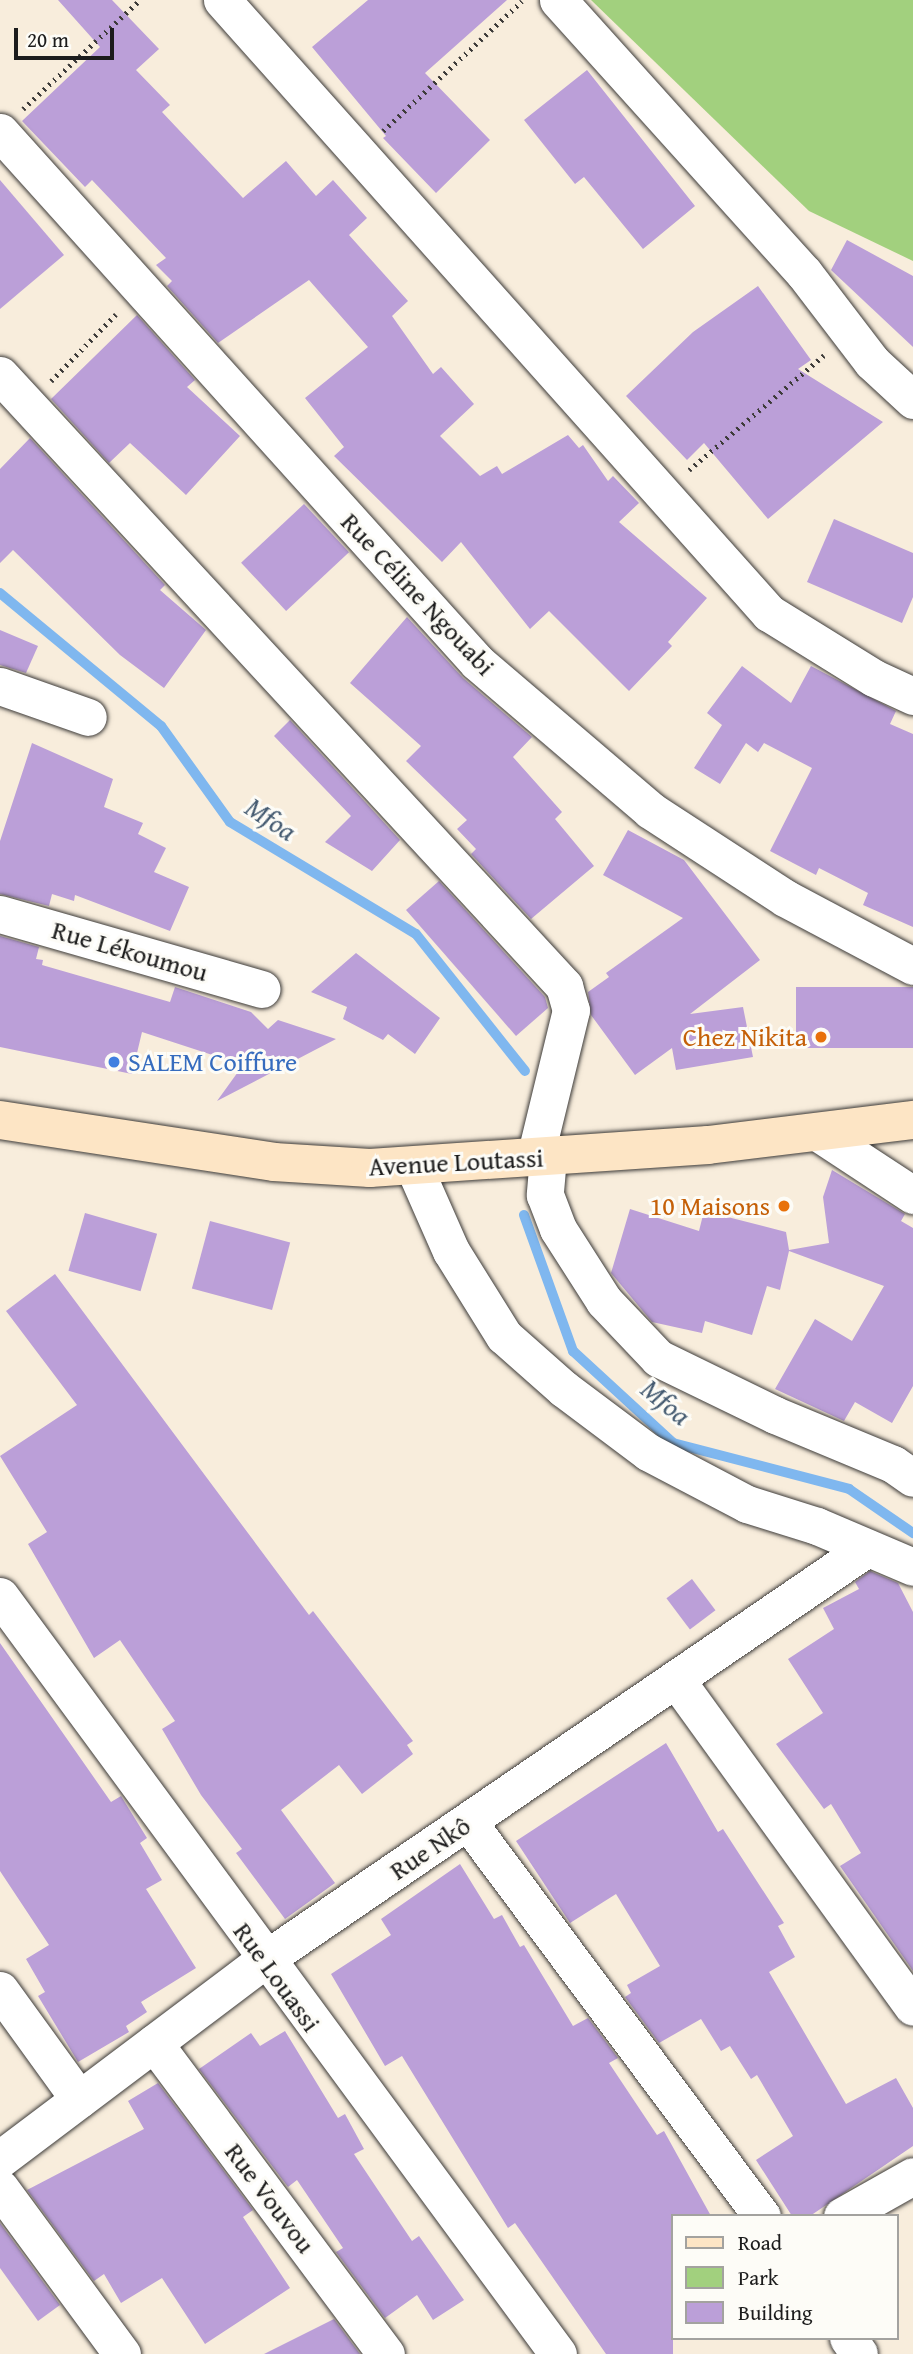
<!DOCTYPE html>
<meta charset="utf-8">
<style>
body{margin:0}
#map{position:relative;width:913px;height:2354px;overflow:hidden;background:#f8eddc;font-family:"Gentium Book Plus",serif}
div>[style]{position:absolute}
.green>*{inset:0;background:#a2d07e}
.stream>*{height:10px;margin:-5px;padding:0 5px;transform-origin:5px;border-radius:5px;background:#7fb7ef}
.building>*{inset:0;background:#bb9fd8;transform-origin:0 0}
.path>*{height:4.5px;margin-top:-2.25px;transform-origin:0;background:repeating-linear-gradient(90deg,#3d3b39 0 2px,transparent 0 7px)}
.roads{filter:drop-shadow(0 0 2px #3d3b39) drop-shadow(0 0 2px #3d3b39)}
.minor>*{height:37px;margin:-18.5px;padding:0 18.5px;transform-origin:18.5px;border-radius:18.5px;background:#fff}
.secondary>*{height:38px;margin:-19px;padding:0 19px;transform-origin:19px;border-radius:19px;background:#fde5c5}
.dots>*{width:19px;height:19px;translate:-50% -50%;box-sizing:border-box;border:4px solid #fdfcf7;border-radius:50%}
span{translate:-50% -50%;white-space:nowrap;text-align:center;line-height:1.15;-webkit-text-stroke:6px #fdfcf7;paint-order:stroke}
.street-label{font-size:26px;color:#1c1c1c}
.food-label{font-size:26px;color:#c56008}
.right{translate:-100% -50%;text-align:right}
.shop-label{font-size:26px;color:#366cbe}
.left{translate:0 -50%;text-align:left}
.water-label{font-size:28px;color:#445a70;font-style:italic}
.legend{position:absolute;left:671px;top:2214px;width:228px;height:126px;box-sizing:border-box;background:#fdfcf7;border:2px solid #a3a29f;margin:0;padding:9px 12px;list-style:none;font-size:21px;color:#1c1c1c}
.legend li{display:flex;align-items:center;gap:14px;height:35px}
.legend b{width:35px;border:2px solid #a3a29f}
.scale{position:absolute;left:14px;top:28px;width:100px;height:32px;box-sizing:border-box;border:4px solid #1c1c1c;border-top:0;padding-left:9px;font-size:21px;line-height:24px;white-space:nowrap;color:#1c1c1c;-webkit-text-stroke:5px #fdfcf7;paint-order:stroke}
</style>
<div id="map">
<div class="green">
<div style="clip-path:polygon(591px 0,913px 0,913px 261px,809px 211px)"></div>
</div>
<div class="stream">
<div style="left:0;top:593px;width:209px;rotate:39.6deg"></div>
<div style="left:161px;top:726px;width:118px;rotate:54.3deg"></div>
<div style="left:230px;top:822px;width:217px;rotate:31.1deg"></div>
<div style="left:416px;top:934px;width:175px;rotate:51.5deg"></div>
<div style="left:524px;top:1215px;width:145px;rotate:70.2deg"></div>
<div style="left:573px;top:1351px;width:136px;rotate:42.6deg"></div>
<div style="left:673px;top:1443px;width:182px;rotate:14.6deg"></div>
<div style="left:849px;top:1489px;width:78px;rotate:34.5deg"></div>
</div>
<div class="building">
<div style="clip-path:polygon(58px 0,112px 0,159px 49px,136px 70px,170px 105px,162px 112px,243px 198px,286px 161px,316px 196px,333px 180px,367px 218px,349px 235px,408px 301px,392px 316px,433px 374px,441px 367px,474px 404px,440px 436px,480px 476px,497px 466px,502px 474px,568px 435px,579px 448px,583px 445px,608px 481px,613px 476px,639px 503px,619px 522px,707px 598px,668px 642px,672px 646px,629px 691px,549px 611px,530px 629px,461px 542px,442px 562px,334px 456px,344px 447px,305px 398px,368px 347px,309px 280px,218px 343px,167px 286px,172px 281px,156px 265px,166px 258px,92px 180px,85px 187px,22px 121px,100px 47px)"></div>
<div style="clip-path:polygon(368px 0,507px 0,425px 73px,490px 140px,436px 193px,383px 138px,386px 136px,312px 47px)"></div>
<div style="clip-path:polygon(587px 70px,695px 206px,643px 249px,584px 177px,575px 184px,524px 120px)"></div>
<div style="clip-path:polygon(0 180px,64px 255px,0 309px)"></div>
<div style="clip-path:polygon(847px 240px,913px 276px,913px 347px,831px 270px)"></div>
<div style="clip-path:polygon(758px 286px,811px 360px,798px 369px,883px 422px,768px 519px,704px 443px,687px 460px,626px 396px,693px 332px)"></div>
<div style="clip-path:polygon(137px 315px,195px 380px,187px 387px,240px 436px,186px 495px,130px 443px,109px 463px,51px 399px)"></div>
<div style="clip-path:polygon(30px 438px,165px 585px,160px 590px,206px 630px,164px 688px,120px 655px,13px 550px,0 563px,0 469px)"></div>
<div style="left:304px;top:504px;width:66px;height:86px;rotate:47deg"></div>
<div style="clip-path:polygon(834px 519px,913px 553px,913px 597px,902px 623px,807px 582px)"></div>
<div style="clip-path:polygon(407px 617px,463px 678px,532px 737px,513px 757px,562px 812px,555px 819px,594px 866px,531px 919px,471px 854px,476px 849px,457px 829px,467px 820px,406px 761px,421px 746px,350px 683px)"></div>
<div style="clip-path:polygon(0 630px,38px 646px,26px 673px,0 665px)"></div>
<div style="clip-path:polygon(742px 666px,791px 703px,811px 666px,896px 711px,890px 724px,913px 734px,913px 927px,863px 905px,868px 893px,819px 868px,816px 875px,770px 851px,812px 768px,764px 743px,758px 752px,746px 743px,720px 784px,694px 768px,722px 725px,707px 713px)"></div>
<div style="clip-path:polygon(290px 720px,400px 840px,372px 871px,325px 842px,351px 816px,274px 736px)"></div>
<div style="clip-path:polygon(32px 743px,113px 779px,104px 807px,143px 823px,138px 834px,166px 848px,154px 872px,189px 887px,170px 931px,75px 895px,74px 901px,52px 894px,49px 906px,0 894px,0 841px)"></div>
<div style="clip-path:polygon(628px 830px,684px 860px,760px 960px,690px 1014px,743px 1007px,753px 1057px,676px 1070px,672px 1048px,635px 1075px,591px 1015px,588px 992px,609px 977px,606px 973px,683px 918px,603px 875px)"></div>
<div style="clip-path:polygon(439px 881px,545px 997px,548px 1008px,516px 1036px,406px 910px)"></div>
<div style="clip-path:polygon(0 936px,39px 947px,36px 959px,43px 960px,42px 965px,170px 1002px,175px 987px,251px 1012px,268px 1029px,278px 1020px,336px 1039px,217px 1101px,243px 1065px,142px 1032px,132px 1074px,0 1047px)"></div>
<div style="clip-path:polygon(356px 953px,440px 1018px,415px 1054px,388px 1034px,383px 1040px,343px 1019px,347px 1007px,311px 992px)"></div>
<div style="left:913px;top:987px;width:61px;height:117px;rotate:90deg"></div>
<div style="clip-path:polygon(832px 1170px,905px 1214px,901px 1221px,913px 1228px,913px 1386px,892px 1423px,855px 1402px,844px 1421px,775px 1389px,815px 1319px,852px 1341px,884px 1286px,789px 1251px,780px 1290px,767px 1286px,752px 1335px,705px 1321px,702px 1333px,652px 1322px,611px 1273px,630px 1209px,699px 1231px,704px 1211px,786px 1232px,789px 1250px,829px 1243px,823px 1197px)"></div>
<div style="left:85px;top:1213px;width:75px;height:60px;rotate:16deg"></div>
<div style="left:210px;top:1221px;width:83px;height:70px;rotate:15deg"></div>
<div style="clip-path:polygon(55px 1274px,309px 1615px,313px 1611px,413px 1741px,407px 1745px,413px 1754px,362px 1794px,339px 1765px,281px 1810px,335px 1883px,285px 1919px,236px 1853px,242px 1849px,201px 1795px,162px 1729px,175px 1721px,120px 1640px,94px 1658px,28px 1544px,47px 1532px,0 1456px,77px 1405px,6px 1311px)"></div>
<div style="clip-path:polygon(870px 1571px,898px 1583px,913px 1612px,913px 1971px,840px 1866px,861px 1853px,831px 1804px,824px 1809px,776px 1744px,823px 1713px,788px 1659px,834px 1629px,823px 1608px,859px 1589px,855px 1582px)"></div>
<div style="left:692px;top:1579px;width:39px;height:32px;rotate:53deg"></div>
<div style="clip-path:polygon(0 1643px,111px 1802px,121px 1796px,147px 1838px,140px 1843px,162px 1880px,146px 1889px,196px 1968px,141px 2002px,147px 2012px,126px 2026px,129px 2032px,78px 2062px,38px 1996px,45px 1992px,26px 1959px,49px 1945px,0 1871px)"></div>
<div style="clip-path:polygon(666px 1743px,718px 1832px,723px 1829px,784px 1923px,778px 1926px,795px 1957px,769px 1972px,846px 2104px,896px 2078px,913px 2108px,913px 2146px,810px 2216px,792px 2216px,756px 2160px,793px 2136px,757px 2075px,751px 2079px,730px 2046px,721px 2051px,701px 2019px,659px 2043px,625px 1997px,631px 1993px,627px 1985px,660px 1966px,616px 1894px,570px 1923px,516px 1841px)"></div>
<div style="clip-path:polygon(460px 1864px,494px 1919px,502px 1915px,520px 1947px,524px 1945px,573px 2026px,588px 2018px,618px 2058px,609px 2063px,657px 2135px,664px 2131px,711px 2216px,673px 2216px,673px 2354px,606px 2354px,515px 2223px,508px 2228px,402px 2056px,385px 2066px,331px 1974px,391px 1935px,381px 1919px)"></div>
<div style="clip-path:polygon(285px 2031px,338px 2118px,345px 2114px,364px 2149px,354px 2154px,412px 2241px,419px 2236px,464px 2300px,433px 2320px,417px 2295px,385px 2318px,336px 2252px,343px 2248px,297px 2180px,288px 2187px,199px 2069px,251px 2033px,260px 2046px)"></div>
<div style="clip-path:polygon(158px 2083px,253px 2210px,243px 2217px,290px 2288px,205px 2344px,162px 2278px,121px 2303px,104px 2274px,94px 2281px,27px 2190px,144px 2129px,128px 2101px)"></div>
<div style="clip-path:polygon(0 2223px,60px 2305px,38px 2321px,0 2268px)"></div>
<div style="clip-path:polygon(334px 2319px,360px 2354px,264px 2354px)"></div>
</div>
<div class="path">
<div style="left:23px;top:109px;width:160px;rotate:-43deg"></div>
<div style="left:383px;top:131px;width:190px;rotate:-43.1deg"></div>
<div style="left:51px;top:381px;width:93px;rotate:-45.9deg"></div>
<div style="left:689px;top:470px;width:177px;rotate:-40.4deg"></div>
</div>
<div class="roads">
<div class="minor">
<div style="left:222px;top:0;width:822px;rotate:48.26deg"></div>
<div style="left:769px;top:613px;width:123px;rotate:31.8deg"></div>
<div style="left:874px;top:678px;width:43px;rotate:24.8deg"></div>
<div style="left:558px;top:0;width:367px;rotate:48deg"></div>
<div style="left:804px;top:273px;width:112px;rotate:52.6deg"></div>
<div style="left:872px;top:362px;width:56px;rotate:42.8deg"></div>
<div style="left:0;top:132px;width:713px;rotate:48.01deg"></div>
<div style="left:477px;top:662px;width:228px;rotate:40.5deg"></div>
<div style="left:650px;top:810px;width:161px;rotate:33.1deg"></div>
<div style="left:785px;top:898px;width:145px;rotate:28deg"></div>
<div style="left:0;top:375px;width:832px;rotate:47.29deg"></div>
<div style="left:564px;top:986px;width:25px;rotate:74deg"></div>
<div style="left:571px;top:1010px;width:152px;rotate:103.7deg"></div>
<div style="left:0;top:686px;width:93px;rotate:19.4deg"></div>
<div style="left:0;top:914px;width:272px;rotate:16deg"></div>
<div style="left:817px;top:1132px;width:115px;rotate:33.3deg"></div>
<div style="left:548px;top:1157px;width:38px;rotate:95deg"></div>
<div style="left:545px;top:1195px;width:36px;rotate:69deg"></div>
<div style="left:558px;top:1229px;width:85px;rotate:57.4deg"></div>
<div style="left:604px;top:1301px;width:79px;rotate:46.5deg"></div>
<div style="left:658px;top:1358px;width:130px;rotate:26deg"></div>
<div style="left:775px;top:1415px;width:128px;rotate:22.6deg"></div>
<div style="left:893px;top:1464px;width:24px;rotate:35deg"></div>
<div style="left:413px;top:1165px;width:94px;rotate:66.2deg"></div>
<div style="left:451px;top:1251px;width:100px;rotate:58.1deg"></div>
<div style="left:504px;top:1336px;width:80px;rotate:41.5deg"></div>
<div style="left:564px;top:1389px;width:105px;rotate:36.9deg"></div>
<div style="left:648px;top:1452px;width:112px;rotate:27.7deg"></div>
<div style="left:747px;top:1504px;width:73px;rotate:17.4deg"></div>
<div style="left:817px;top:1526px;width:104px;rotate:23.1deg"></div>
<div style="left:0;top:1596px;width:941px;rotate:53.64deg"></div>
<div style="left:677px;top:1681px;width:402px;rotate:54.1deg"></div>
<div style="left:468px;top:1822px;width:492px;rotate:53.3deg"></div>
<div style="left:0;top:1990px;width:135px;rotate:54.1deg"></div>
<div style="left:154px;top:2043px;width:388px;rotate:53.3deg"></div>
<div style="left:0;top:2159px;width:331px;rotate:-37deg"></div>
<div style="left:264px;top:1960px;width:730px;rotate:-34.34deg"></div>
<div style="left:0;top:2188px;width:206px;rotate:53.7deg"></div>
<div style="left:842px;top:2216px;width:81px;rotate:-29.4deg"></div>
<div style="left:848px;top:2338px;width:19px;rotate:55deg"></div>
</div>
<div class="secondary">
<div style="left:0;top:1120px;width:277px;rotate:8.7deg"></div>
<div style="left:274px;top:1162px;width:96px;rotate:3.6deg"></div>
<div style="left:370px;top:1168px;width:339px;rotate:-3.9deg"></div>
<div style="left:708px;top:1145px;width:207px;rotate:-7deg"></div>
</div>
</div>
<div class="dots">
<div style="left:821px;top:1037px;background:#e8710a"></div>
<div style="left:114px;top:1062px;background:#3f7fe0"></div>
<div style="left:784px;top:1206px;background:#e8710a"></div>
</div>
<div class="street-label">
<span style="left:418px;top:594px;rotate:47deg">Rue Céline Ngouabi</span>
<span style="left:130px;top:951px;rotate:16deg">Rue Lékoumou</span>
<span style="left:456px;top:1162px;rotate:-3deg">Avenue Loutassi</span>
<span style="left:430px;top:1848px;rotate:-34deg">Rue Nkô</span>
<span style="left:277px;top:1977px;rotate:54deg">Rue Louassi</span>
<span style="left:270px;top:2198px;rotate:53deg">Rue Vouvou</span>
</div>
<div class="food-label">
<span class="right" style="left:807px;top:1037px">Chez Nikita</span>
<span class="right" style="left:770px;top:1206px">10 Maisons</span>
</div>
<div class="shop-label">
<span class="left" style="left:128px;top:1062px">SALEM Coiffure</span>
</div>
<div class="water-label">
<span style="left:271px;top:819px;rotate:34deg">Mfoa</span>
<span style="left:666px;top:1402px;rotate:40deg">Mfoa</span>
</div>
<ul class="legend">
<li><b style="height:9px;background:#fde5c5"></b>Road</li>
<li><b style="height:19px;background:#a2d07e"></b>Park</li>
<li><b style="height:19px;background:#bb9fd8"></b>Building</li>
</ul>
<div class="scale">20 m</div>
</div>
